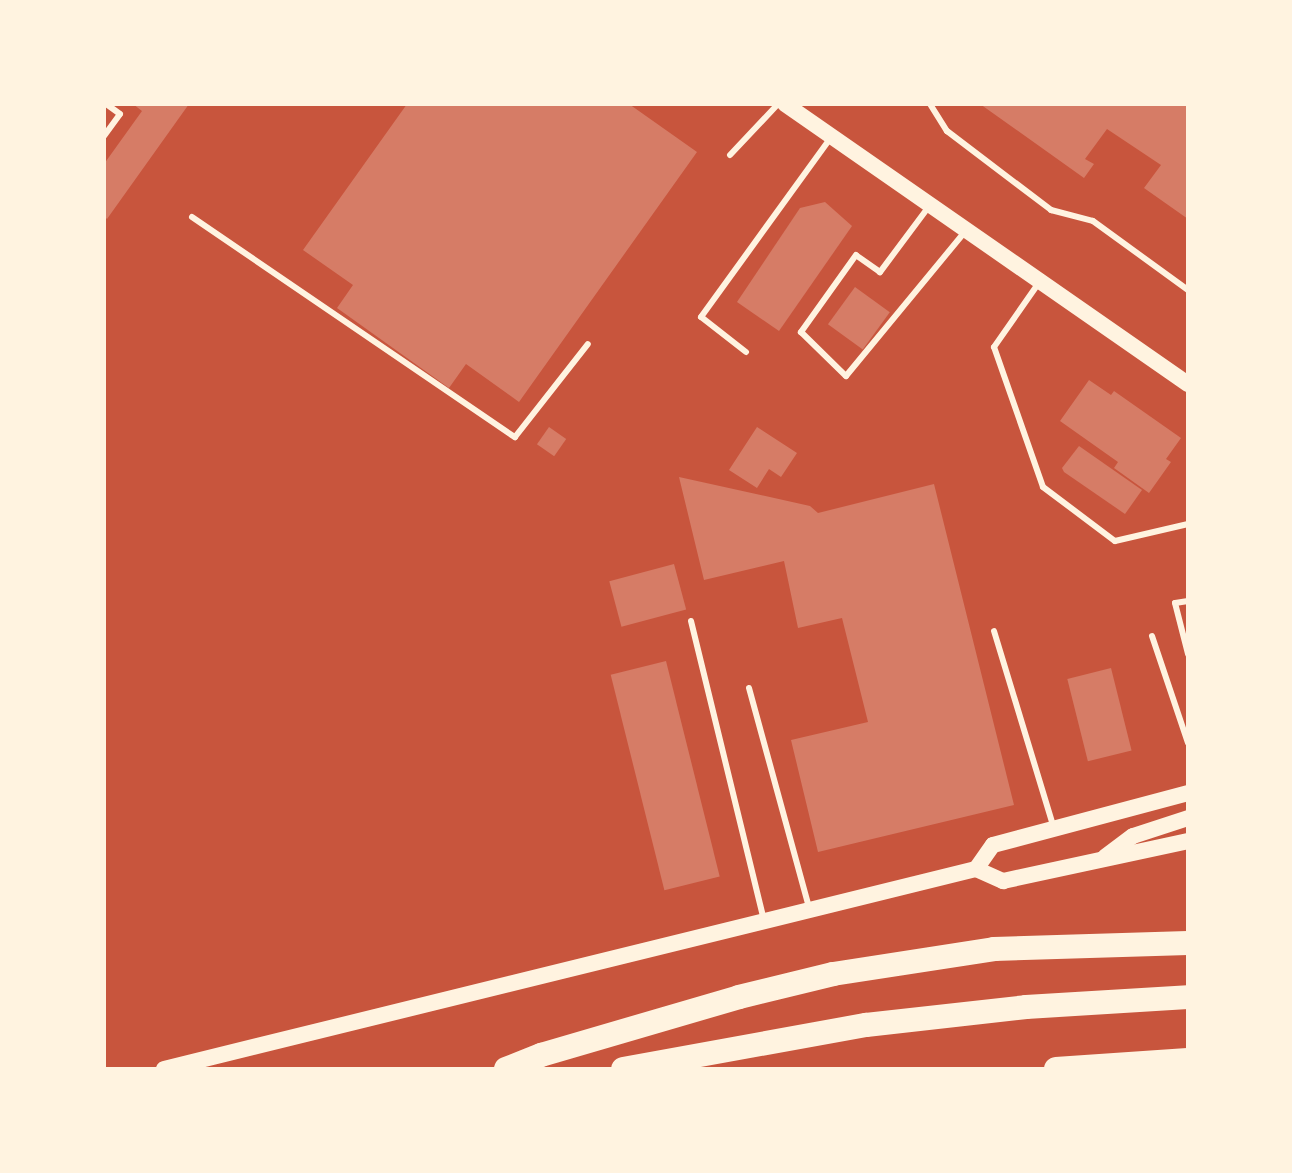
<!DOCTYPE html>
<style>
body{margin:0}
#map{position:relative;width:1292px;height:1173px;overflow:hidden;background:#c8553d;font-family:Montserrat,sans-serif}
div>[style]{position:absolute}
.building>*{inset:0;background:#d67c66;transform-origin:0 0}
.service>*{height:6px;margin:-3px;padding:0 3px;transform-origin:3px;border-radius:3px;background:#fff3e0}
.secondary>*{height:16px;margin:-8px;padding:0 8px;transform-origin:8px;border-radius:8px;background:#fff3e0}
.motorway>*{height:24px;margin:-12px;padding:0 12px;transform-origin:12px;border-radius:12px;background:#fff3e0}
span{translate:-50% -50%;white-space:nowrap;text-align:center;line-height:1.15;-webkit-text-stroke:6px #fff3e0;paint-order:stroke}
.frame{position:absolute;inset:0;border:106px solid #fff3e0;pointer-events:none}
</style>
<div id="map">
<div class="building">
<div style="clip-path:polygon(133px 104px,189px 104px,107px 219px,104px 216px,104px 164px,142px 111px)"></div>
<div style="clip-path:polygon(407px 104px,629px 104px,697px 152px,519px 402px,466px 364px,449px 388px,337px 308px,353px 285px,303px 250px)"></div>
<div style="clip-path:polygon(980px 104px,1188px 104px,1188px 219px,1144px 188px,1161px 165px,1107px 129px,1085px 159px,1094px 164px,1084px 178px)"></div>
<div style="clip-path:polygon(825px 202px,852px 226px,779px 331px,737px 302px,800px 208px)"></div>
<div style="left:855px;top:287px;width:43px;height:46px;rotate:36deg"></div>
<div style="clip-path:polygon(1089px 380px,1111px 395px,1114px 391px,1181px 438px,1166px 459px,1171px 462px,1149px 493px,1114px 468px,1118px 462px,1060px 421px)"></div>
<div style="left:549px;top:427px;width:21px;height:21px;rotate:35deg"></div>
<div style="clip-path:polygon(757px 427px,797px 453px,781px 477px,769px 469px,757px 488px,729px 470px)"></div>
<div style="clip-path:polygon(1079px 446px,1142px 490px,1125px 514px,1064px 472px,1062px 468px)"></div>
<div style="clip-path:polygon(679px 477px,810px 506px,818px 513px,934px 484px,1014px 805px,818px 852px,791px 740px,868px 722px,842px 618px,798px 628px,784px 561px,704px 580px)"></div>
<div style="left:674px;top:564px;width:47px;height:67px;rotate:75deg"></div>
<div style="left:666px;top:661px;width:222px;height:57px;rotate:76deg"></div>
<div style="left:1111px;top:668px;width:85px;height:45px;rotate:76deg"></div>
</div>
<div class="service">
<div style="left:930px;top:104px;width:32px;rotate:58deg"></div>
<div style="left:947px;top:131px;width:131px;rotate:37.2deg"></div>
<div style="left:1051px;top:210px;width:43px;rotate:14.7deg"></div>
<div style="left:1093px;top:221px;width:117px;rotate:36deg"></div>
<div style="left:104px;top:136px;width:27px;rotate:-54deg"></div>
<div style="left:120px;top:114px;width:17px;rotate:-144deg"></div>
<div style="left:730px;top:155px;width:70px;rotate:-46.7deg"></div>
<div style="left:930px;top:205px;width:84px;rotate:126.7deg"></div>
<div style="left:880px;top:272px;width:29px;rotate:-145deg"></div>
<div style="left:856px;top:255px;width:95px;rotate:125.5deg"></div>
<div style="left:801px;top:332px;width:63px;rotate:44.4deg"></div>
<div style="left:846px;top:376px;width:185px;rotate:-50.5deg"></div>
<div style="left:192px;top:217px;width:391px;rotate:34.3deg"></div>
<div style="left:515px;top:437px;width:118px;rotate:-51.9deg"></div>
<div style="left:1038px;top:284px;width:77px;rotate:124.9deg"></div>
<div style="left:994px;top:347px;width:148px;rotate:70.7deg"></div>
<div style="left:1043px;top:487px;width:90px;rotate:36.9deg"></div>
<div style="left:1115px;top:541px;width:75px;rotate:-13.1deg"></div>
<div style="left:746px;top:352px;width:57px;rotate:-142.1deg"></div>
<div style="left:701px;top:317px;width:220px;rotate:-54.1deg"></div>
<div style="left:1188px;top:601px;width:13px;rotate:171deg"></div>
<div style="left:1175px;top:603px;width:53px;rotate:75.7deg"></div>
<div style="left:691px;top:621px;width:309px;rotate:76.3deg"></div>
<div style="left:994px;top:631px;width:207px;rotate:73.1deg"></div>
<div style="left:1152px;top:636px;width:113px;rotate:71.4deg"></div>
<div style="left:749px;top:688px;width:227px;rotate:74.7deg"></div>
</div>
<div class="secondary">
<div style="left:785px;top:104px;width:491px;rotate:34.8deg"></div>
<div style="left:1105px;top:857px;width:35px;rotate:-37deg"></div>
<div style="left:1133px;top:836px;width:58px;rotate:-18.1deg"></div>
<div style="left:976px;top:869px;width:29px;rotate:-55deg"></div>
<div style="left:993px;top:845px;width:202px;rotate:-14.9deg"></div>
<div style="left:164px;top:1069px;width:836px;rotate:-13.84deg"></div>
<div style="left:976px;top:869px;width:30px;rotate:24deg"></div>
<div style="left:1003px;top:881px;width:189px;rotate:-12.2deg"></div>
</div>
<div class="motorway">
<div style="left:506px;top:1069px;width:38px;rotate:-22deg"></div>
<div style="left:541px;top:1055px;width:206px;rotate:-16.3deg"></div>
<div style="left:739px;top:997px;width:97px;rotate:-13.7deg"></div>
<div style="left:833px;top:974px;width:163px;rotate:-8.8deg"></div>
<div style="left:994px;top:949px;width:194px;rotate:-1.8deg"></div>
<div style="left:623px;top:1069px;width:247px;rotate:-10.3deg"></div>
<div style="left:866px;top:1025px;width:161px;rotate:-6.4deg"></div>
<div style="left:1026px;top:1007px;width:162px;rotate:-3.5deg"></div>
<div style="left:1056px;top:1069px;width:132px;rotate:-3.9deg"></div>
</div>
<div class="frame"></div>
</div>
